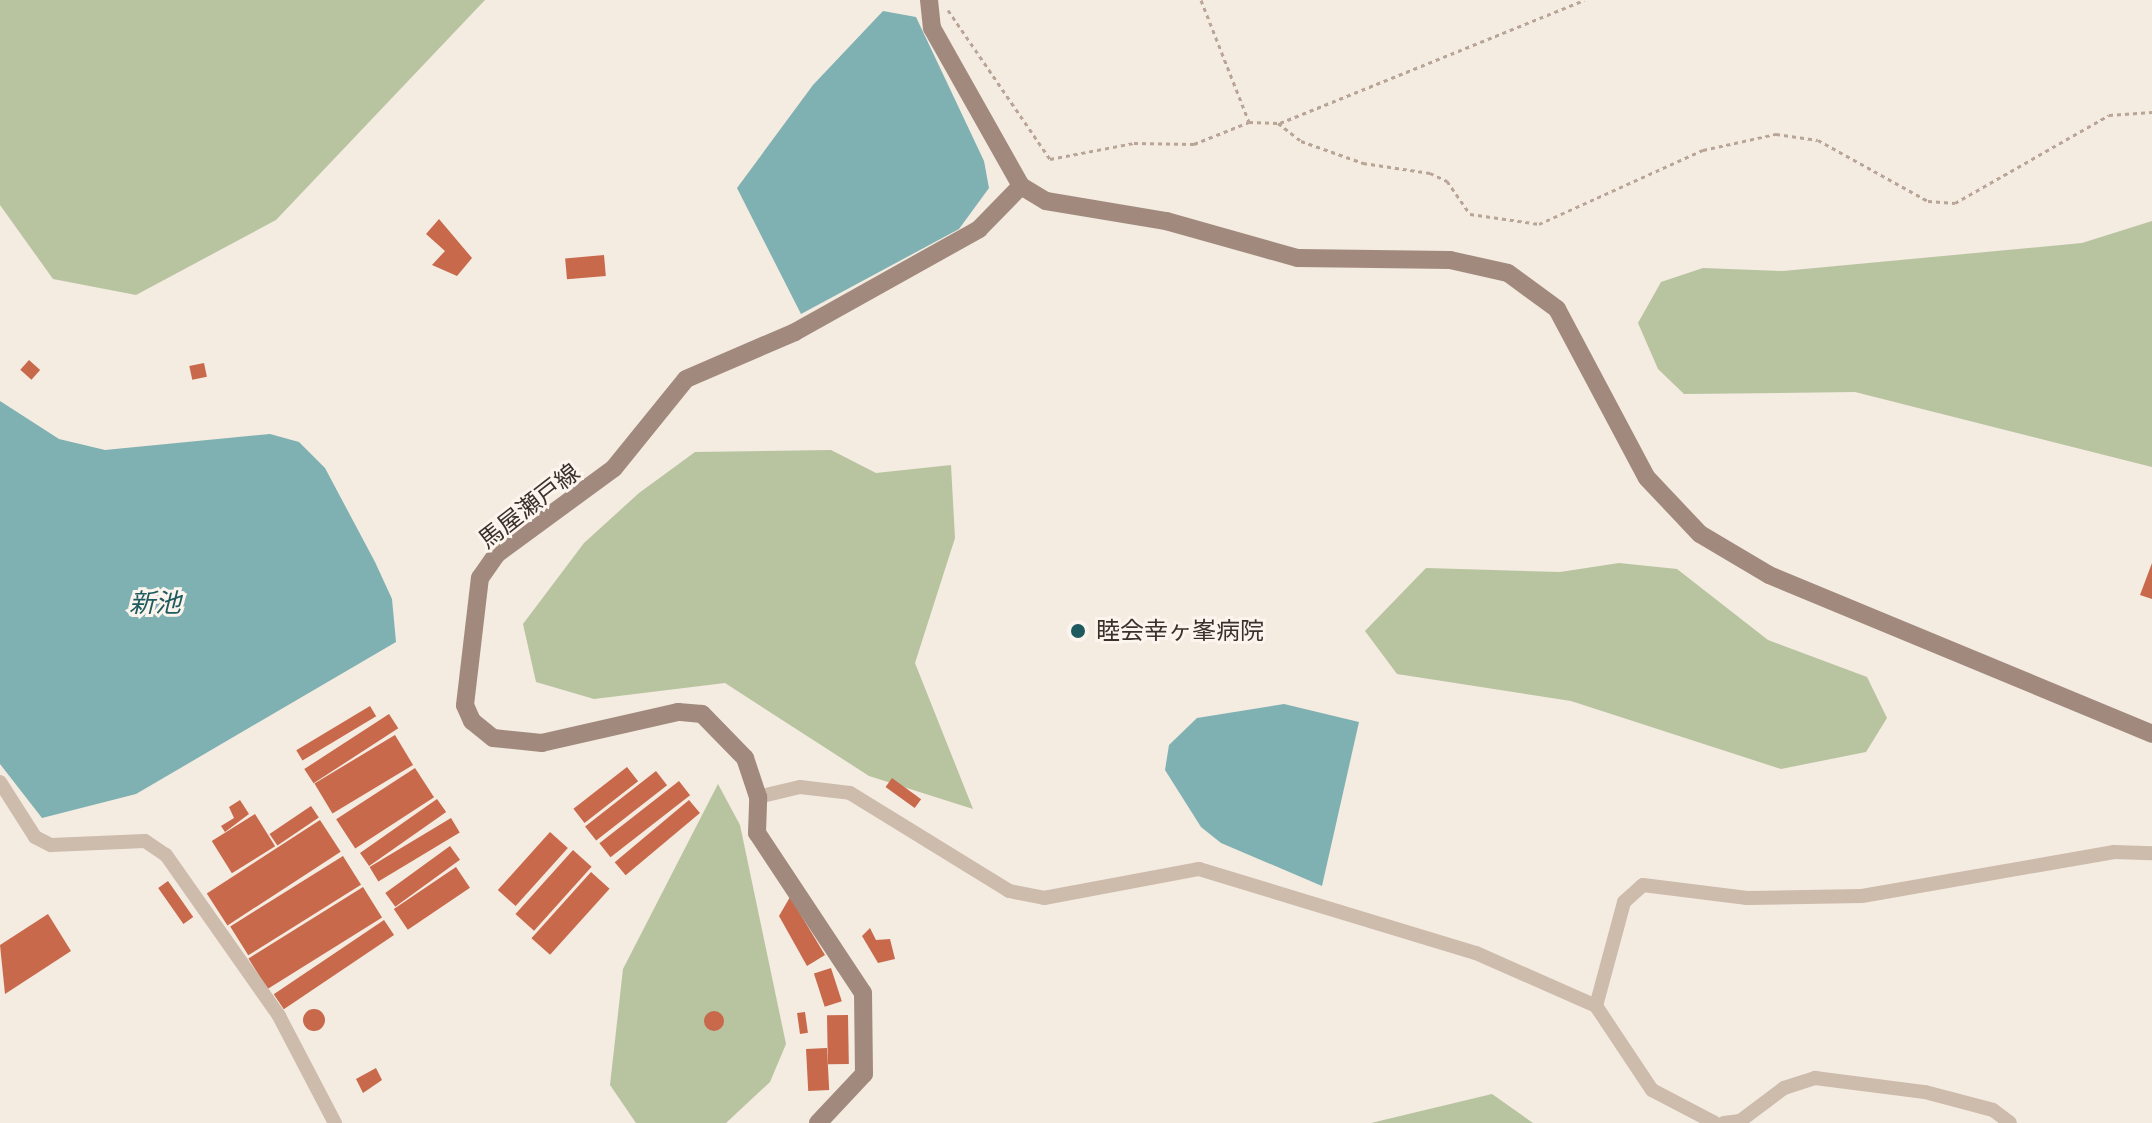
<!DOCTYPE html>
<meta charset="utf-8">
<style>
body{margin:0}
#map{position:relative;width:2152px;height:1123px;overflow:hidden;background:#f4ebe1;font-family:Mulish,"Noto Sans JP",sans-serif}
div>[style]{position:absolute}
.green>*{inset:0;background:#b8c4a0}
.water>*{inset:0;background:#7fb0b2}
.building>*{inset:0;background:#c8694b;transform-origin:0 0}
.round{border-radius:50%}
.path>*{height:3px;margin-top:-1.5px;transform-origin:0;background:repeating-linear-gradient(90deg,#b9a596 0 4px,transparent 0 8px)}
.street>*{height:14px;margin:-7px;padding:0 7px;transform-origin:7px;border-radius:7px;background:#cdbbac}
.secondary>*{height:18px;margin:-9px;padding:0 9px;transform-origin:9px;border-radius:9px;background:#a18a7d}
.dots>*{width:22px;height:22px;translate:-50% -50%;box-sizing:border-box;border:4px solid #fbf5ee;border-radius:50%}
span{translate:-50% -50%;white-space:nowrap;text-align:center;line-height:1.15;-webkit-text-stroke:6px #fbf5ee;paint-order:stroke}
.street-label{font-size:24px;color:#3b302b}
.poi-label{font-size:24px;color:#3b302b}
.left{translate:0 -50%;text-align:left}
.water-label{font-size:26px;color:#1f5a5e;font-style:italic}
</style>
<div id="map">
<div class="green">
<div style="clip-path:polygon(0 0,485px 0,276px 220px,136px 295px,53px 279px,0 205px)"></div>
<div style="clip-path:polygon(2152px 221px,2152px 467px,1855px 392px,1684px 394px,1658px 369px,1638px 323px,1661px 282px,1703px 268px,1783px 271px,2082px 243px)"></div>
<div style="clip-path:polygon(831px 450px,876px 473px,951px 465px,955px 538px,915px 663px,973px 809px,869px 776px,725px 683px,594px 699px,536px 682px,523px 624px,584px 543px,639px 493px,695px 452px)"></div>
<div style="clip-path:polygon(1619px 563px,1677px 569px,1768px 640px,1867px 677px,1887px 718px,1866px 752px,1781px 769px,1571px 701px,1397px 674px,1365px 631px,1426px 568px,1560px 572px)"></div>
<div style="clip-path:polygon(718px 784px,740px 825px,786px 1044px,770px 1082px,726px 1123px,636px 1123px,610px 1085px,623px 969px)"></div>
<div style="clip-path:polygon(1492px 1094px,1533px 1123px,1371px 1123px)"></div>
</div>
<div class="water">
<div style="clip-path:polygon(883px 11px,916px 17px,984px 161px,989px 188px,959px 229px,801px 314px,737px 188px,813px 85px)"></div>
<div style="clip-path:polygon(0 401px,59px 439px,105px 450px,270px 434px,299px 442px,325px 468px,375px 562px,392px 599px,396px 642px,136px 794px,42px 818px,0 764px)"></div>
<div style="clip-path:polygon(1284px 704px,1359px 722px,1322px 886px,1221px 843px,1201px 827px,1165px 770px,1169px 745px,1197px 718px)"></div>
</div>
<div class="building">
<div style="clip-path:polygon(439px 219px,472px 258px,457px 276px,432px 265px,445px 251px,426px 234px)"></div>
<div style="left:604px;top:255px;width:21px;height:39px;rotate:85deg"></div>
<div style="left:29px;top:360px;width:15px;height:13px;rotate:42deg"></div>
<div style="left:204px;top:363px;width:14px;height:15px;rotate:78deg"></div>
<div style="clip-path:polygon(2152px 563px,2152px 599px,2140px 595px)"></div>
<div style="left:370px;top:706px;width:12px;height:86px;rotate:59deg"></div>
<div style="left:389px;top:714px;width:17px;height:101px;rotate:57deg"></div>
<div style="left:395px;top:735px;width:35px;height:94px;rotate:59deg"></div>
<div style="left:627px;top:767px;width:18px;height:68px;rotate:52deg"></div>
<div style="left:415px;top:768px;width:35px;height:94px;rotate:57deg"></div>
<div style="left:656px;top:771px;width:18px;height:90px;rotate:52deg"></div>
<div style="left:892px;top:778px;width:36px;height:11px;rotate:36deg"></div>
<div style="left:679px;top:781px;width:18px;height:101px;rotate:52deg"></div>
<div style="left:437px;top:799px;width:16px;height:94px;rotate:55deg"></div>
<div style="clip-path:polygon(240px 800px,249px 814px,225px 832px,221px 826px,234px 818px,229px 807px)"></div>
<div style="left:689px;top:800px;width:17px;height:97px;rotate:50deg"></div>
<div style="left:311px;top:806px;width:14px;height:50px;rotate:56deg"></div>
<div style="left:255px;top:814px;width:38px;height:51px;rotate:58deg"></div>
<div style="left:451px;top:818px;width:17px;height:95px;rotate:59deg"></div>
<div style="left:320px;top:820px;width:38px;height:135px;rotate:57deg"></div>
<div style="left:550px;top:832px;width:24px;height:78px;rotate:42deg"></div>
<div style="left:450px;top:846px;width:17px;height:80px;rotate:54deg"></div>
<div style="left:573px;top:850px;width:25px;height:86px;rotate:42deg"></div>
<div style="left:343px;top:856px;width:34px;height:133px;rotate:58deg"></div>
<div style="left:456px;top:867px;width:25px;height:75px;rotate:56deg"></div>
<div style="left:591px;top:872px;width:25px;height:89px;rotate:42deg"></div>
<div style="left:168px;top:881px;width:44px;height:12px;rotate:55deg"></div>
<div style="left:363px;top:887px;width:36px;height:135px;rotate:58deg"></div>
<div style="clip-path:polygon(790px 897px,825px 955px,807px 966px,779px 916px)"></div>
<div style="clip-path:polygon(48px 914px,71px 951px,5px 994px,0 945px)"></div>
<div style="left:384px;top:920px;width:18px;height:133px;rotate:56deg"></div>
<div style="clip-path:polygon(870px 928px,876px 940px,890px 939px,895px 959px,878px 963px,862px 936px)"></div>
<div style="left:831px;top:968px;width:35px;height:18px;rotate:72deg"></div>
<div class="round" style="left:303px;top:1009px;width:22px;height:22px"></div>
<div class="round" style="left:704px;top:1011px;width:20px;height:20px"></div>
<div style="left:805px;top:1012px;width:21px;height:8px;rotate:82deg"></div>
<div style="left:848px;top:1015px;width:49px;height:21px;rotate:89deg"></div>
<div style="left:827px;top:1048px;width:42px;height:21px;rotate:87deg"></div>
<div style="clip-path:polygon(376px 1068px,382px 1080px,363px 1093px,356px 1079px)"></div>
</div>
<div class="path">
<div style="left:1201px;top:0;width:131px;rotate:68.5deg"></div>
<div style="left:948px;top:10px;width:181px;rotate:55.6deg"></div>
<div style="left:1050px;top:159px;width:86px;rotate:-10.8deg"></div>
<div style="left:1134px;top:143px;width:60px;rotate:1deg"></div>
<div style="left:1194px;top:144px;width:59px;rotate:-21.8deg"></div>
<div style="left:1249px;top:122px;width:29px;rotate:2deg"></div>
<div style="left:1278px;top:123px;width:29px;rotate:38deg"></div>
<div style="left:1301px;top:141px;width:66px;rotate:19.5deg"></div>
<div style="left:1363px;top:163px;width:68px;rotate:8.5deg"></div>
<div style="left:1430px;top:173px;width:19px;rotate:25deg"></div>
<div style="left:1447px;top:181px;width:40px;rotate:55.1deg"></div>
<div style="left:1470px;top:214px;width:70px;rotate:8.2deg"></div>
<div style="left:1539px;top:224px;width:180px;rotate:-24.3deg"></div>
<div style="left:1703px;top:150px;width:75px;rotate:-12.4deg"></div>
<div style="left:1776px;top:134px;width:42px;rotate:8.1deg"></div>
<div style="left:1818px;top:140px;width:126px;rotate:29deg"></div>
<div style="left:1928px;top:201px;width:27px;rotate:4deg"></div>
<div style="left:1955px;top:203px;width:177px;rotate:-29.7deg"></div>
<div style="left:2109px;top:115px;width:43px;rotate:-4deg"></div>
<div style="left:1280px;top:123px;width:328px;rotate:-22deg"></div>
</div>
<div class="street">
<div style="left:0;top:782px;width:65px;rotate:57.5deg"></div>
<div style="left:35px;top:837px;width:18px;rotate:27deg"></div>
<div style="left:51px;top:845px;width:94px;rotate:-2.4deg"></div>
<div style="left:145px;top:841px;width:25px;rotate:34deg"></div>
<div style="left:166px;top:855px;width:197px;rotate:54.9deg"></div>
<div style="left:279px;top:1016px;width:121px;rotate:62.4deg"></div>
<div style="left:758px;top:797px;width:43px;rotate:-13.4deg"></div>
<div style="left:800px;top:787px;width:50px;rotate:6.8deg"></div>
<div style="left:850px;top:793px;width:187px;rotate:31.6deg"></div>
<div style="left:1009px;top:891px;width:36px;rotate:11deg"></div>
<div style="left:1044px;top:898px;width:158px;rotate:-10.6deg"></div>
<div style="left:1199px;top:869px;width:289px;rotate:16.9deg"></div>
<div style="left:1476px;top:953px;width:131px;rotate:23.8deg"></div>
<div style="left:1596px;top:1006px;width:101px;rotate:56.3deg"></div>
<div style="left:1652px;top:1090px;width:71px;rotate:27.6deg"></div>
<div style="left:1596px;top:1006px;width:108px;rotate:-74.9deg"></div>
<div style="left:1624px;top:902px;width:25px;rotate:-42deg"></div>
<div style="left:1643px;top:885px;width:105px;rotate:7.1deg"></div>
<div style="left:1747px;top:898px;width:115px;rotate:-1deg"></div>
<div style="left:1862px;top:896px;width:256px;rotate:-9.9deg"></div>
<div style="left:2114px;top:852px;width:38px;rotate:2deg"></div>
<div style="left:1724px;top:1123px;width:16px;rotate:-7deg"></div>
<div style="left:1740px;top:1121px;width:55px;rotate:-36.9deg"></div>
<div style="left:1784px;top:1088px;width:33px;rotate:-18deg"></div>
<div style="left:1815px;top:1078px;width:111px;rotate:7.3deg"></div>
<div style="left:1925px;top:1092px;width:70px;rotate:14.8deg"></div>
<div style="left:1993px;top:1110px;width:21px;rotate:37deg"></div>
</div>
<div class="secondary">
<div style="left:929px;top:0;width:28px;rotate:84deg"></div>
<div style="left:932px;top:28px;width:181px;rotate:60.6deg"></div>
<div style="left:1021px;top:186px;width:29px;rotate:31deg"></div>
<div style="left:1046px;top:201px;width:122px;rotate:9.5deg"></div>
<div style="left:1166px;top:221px;width:137px;rotate:15.7deg"></div>
<div style="left:1298px;top:258px;width:152px;rotate:0.8deg"></div>
<div style="left:1450px;top:260px;width:59px;rotate:12.6deg"></div>
<div style="left:1508px;top:273px;width:61px;rotate:36.3deg"></div>
<div style="left:1557px;top:309px;width:191px;rotate:62deg"></div>
<div style="left:1647px;top:478px;width:77px;rotate:46.6deg"></div>
<div style="left:1700px;top:534px;width:80px;rotate:30.7deg"></div>
<div style="left:1769px;top:575px;width:415px;rotate:22.5deg"></div>
<div style="left:818px;top:1123px;width:67px;rotate:-46.8deg"></div>
<div style="left:864px;top:1074px;width:81px;rotate:-90.7deg"></div>
<div style="left:863px;top:993px;width:192px;rotate:-123.5deg"></div>
<div style="left:757px;top:833px;width:36px;rotate:-88deg"></div>
<div style="left:758px;top:797px;width:41px;rotate:-108.4deg"></div>
<div style="left:745px;top:758px;width:62px;rotate:-134.3deg"></div>
<div style="left:702px;top:714px;width:24px;rotate:-175deg"></div>
<div style="left:678px;top:712px;width:139px;rotate:167.2deg"></div>
<div style="left:542px;top:743px;width:49px;rotate:-174.2deg"></div>
<div style="left:493px;top:738px;width:27px;rotate:-141deg"></div>
<div style="left:472px;top:721px;width:17px;rotate:-114deg"></div>
<div style="left:465px;top:705px;width:128px;rotate:-83.3deg"></div>
<div style="left:480px;top:578px;width:29px;rotate:-55deg"></div>
<div style="left:497px;top:554px;width:145px;rotate:-36.3deg"></div>
<div style="left:614px;top:468px;width:114px;rotate:-51deg"></div>
<div style="left:686px;top:379px;width:119px;rotate:-23.3deg"></div>
<div style="left:795px;top:332px;width:211px;rotate:-29.2deg"></div>
<div style="left:979px;top:229px;width:60px;rotate:-45.7deg"></div>
</div>
<div class="dots">
<div style="left:1078px;top:631px;background:#1f5a5e"></div>
</div>
<div class="street-label">
<span style="left:529px;top:506px;rotate:-38deg">馬屋瀬戸線</span>
</div>
<div class="poi-label">
<span class="left" style="left:1096px;top:631px">睦会幸ヶ峯病院</span>
</div>
<div class="water-label">
<span style="left:155px;top:603px">新池</span>
</div>
</div>
